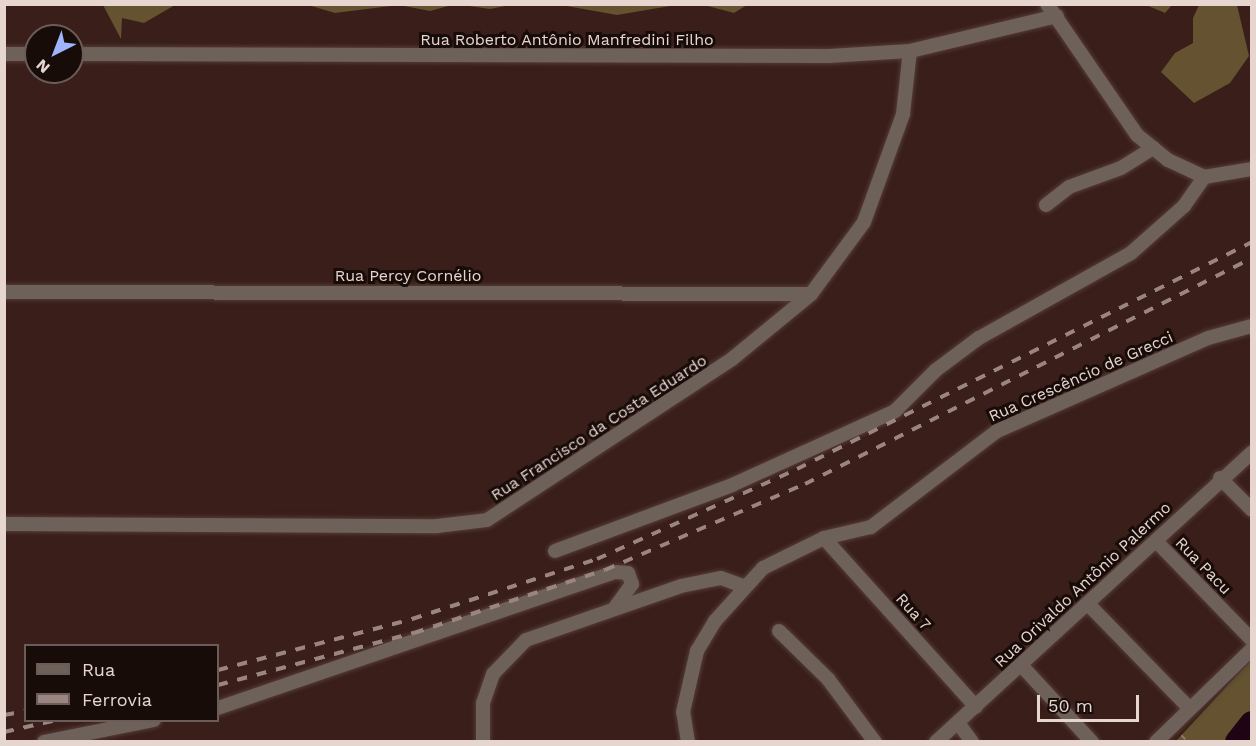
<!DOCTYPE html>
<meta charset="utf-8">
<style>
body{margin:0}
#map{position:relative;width:1256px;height:746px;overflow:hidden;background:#391e19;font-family:"Work Sans",sans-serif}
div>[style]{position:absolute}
.forest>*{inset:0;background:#645231}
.river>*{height:24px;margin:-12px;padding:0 12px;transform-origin:12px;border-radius:12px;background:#1e0415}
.path>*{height:2px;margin-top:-1px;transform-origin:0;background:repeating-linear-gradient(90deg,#8c7570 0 6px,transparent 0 9px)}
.roads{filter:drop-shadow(0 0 2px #553b36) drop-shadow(0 0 2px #553b36)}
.minor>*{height:14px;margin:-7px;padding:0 7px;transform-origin:7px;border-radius:7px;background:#6d6159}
.rail>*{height:4px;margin-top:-2px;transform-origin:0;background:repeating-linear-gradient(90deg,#9b8580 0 10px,transparent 0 20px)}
span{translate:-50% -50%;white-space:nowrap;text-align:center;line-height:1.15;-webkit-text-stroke:6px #180c09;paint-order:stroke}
.street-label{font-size:16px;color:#e7d5d0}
.frame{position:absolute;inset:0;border:6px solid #e7d5d0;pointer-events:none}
.legend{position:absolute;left:24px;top:644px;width:195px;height:78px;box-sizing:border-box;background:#180c09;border:2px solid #6b5c59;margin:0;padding:8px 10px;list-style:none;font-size:18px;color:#e7d5d0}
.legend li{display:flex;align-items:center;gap:12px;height:30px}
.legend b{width:30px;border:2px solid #6b5c59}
.north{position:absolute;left:24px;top:24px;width:60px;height:60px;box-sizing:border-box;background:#180c09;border:2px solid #6b5c59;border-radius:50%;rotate:222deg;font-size:16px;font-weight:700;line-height:24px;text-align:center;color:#e7d5d0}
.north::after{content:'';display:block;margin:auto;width:21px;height:27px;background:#9eb4fd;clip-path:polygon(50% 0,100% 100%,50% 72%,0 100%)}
.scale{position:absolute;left:1037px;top:695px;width:102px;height:27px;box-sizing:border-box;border:3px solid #e7d5d0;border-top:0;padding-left:8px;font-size:18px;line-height:21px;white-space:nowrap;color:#e7d5d0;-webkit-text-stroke:4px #180c09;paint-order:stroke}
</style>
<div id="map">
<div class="forest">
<div style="clip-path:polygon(103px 5px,103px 4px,175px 5px,144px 23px,122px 18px,121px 39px)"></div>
<div style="clip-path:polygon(308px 5px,452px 5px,430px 11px,399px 5px,335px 13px)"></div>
<div style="clip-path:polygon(462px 5px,510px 5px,490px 9px)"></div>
<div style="clip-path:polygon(561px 5px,676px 5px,617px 15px)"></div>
<div style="clip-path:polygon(704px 5px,747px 4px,747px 5px,734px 13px)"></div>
<div style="clip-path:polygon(1146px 5px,1172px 4px,1172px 5px,1165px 13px)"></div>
<div style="clip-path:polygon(1199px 5px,1237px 5px,1249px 56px,1230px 83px,1194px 103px,1161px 72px,1175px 53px,1193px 43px,1193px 18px)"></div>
<div style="clip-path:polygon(1251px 660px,1251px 741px,1176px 741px)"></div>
</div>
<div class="river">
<div style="left:1237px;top:742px;width:24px;rotate:-52deg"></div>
</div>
<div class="path">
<div style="left:1181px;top:735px;width:10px;rotate:45deg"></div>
</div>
<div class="roads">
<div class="minor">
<div style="left:1047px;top:4px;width:159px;rotate:55.5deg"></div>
<div style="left:1137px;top:135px;width:40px;rotate:39deg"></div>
<div style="left:1168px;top:160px;width:40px;rotate:25deg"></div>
<div style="left:1204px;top:177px;width:49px;rotate:-9.5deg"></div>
<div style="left:4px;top:54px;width:32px"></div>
<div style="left:72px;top:54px;width:757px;rotate:0.15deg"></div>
<div style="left:829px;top:56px;width:81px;rotate:-3.5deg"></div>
<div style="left:910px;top:51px;width:151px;rotate:-13.4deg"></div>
<div style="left:1046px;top:205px;width:29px;rotate:-38deg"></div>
<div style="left:1069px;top:187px;width:55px;rotate:-20.1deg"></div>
<div style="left:1121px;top:168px;width:38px;rotate:-32deg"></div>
<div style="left:4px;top:292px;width:807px;rotate:0.14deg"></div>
<div style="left:1220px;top:478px;width:45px;rotate:45deg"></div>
<div style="left:4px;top:524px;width:433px;rotate:0.3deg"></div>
<div style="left:437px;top:526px;width:50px;rotate:-6.8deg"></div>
<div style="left:487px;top:520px;width:293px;rotate:-33.3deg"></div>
<div style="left:732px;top:359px;width:102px;rotate:-39.4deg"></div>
<div style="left:811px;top:294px;width:89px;rotate:-53.6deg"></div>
<div style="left:864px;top:222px;width:115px;rotate:-70.1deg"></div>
<div style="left:903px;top:114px;width:63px;rotate:-83.7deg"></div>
<div style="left:824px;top:538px;width:227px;rotate:48deg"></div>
<div style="left:1156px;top:541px;width:138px;rotate:45.9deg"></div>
<div style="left:555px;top:551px;width:189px;rotate:-20.4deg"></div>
<div style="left:732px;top:485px;width:179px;rotate:-24.4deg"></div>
<div style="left:895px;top:411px;width:58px;rotate:-45deg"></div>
<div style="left:936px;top:370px;width:54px;rotate:-36.7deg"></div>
<div style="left:979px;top:338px;width:174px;rotate:-29.2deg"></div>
<div style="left:1131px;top:253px;width:71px;rotate:-41.6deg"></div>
<div style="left:1184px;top:206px;width:35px;rotate:-55deg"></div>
<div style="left:1088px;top:604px;width:146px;rotate:45.8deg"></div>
<div style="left:779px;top:631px;width:69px;rotate:44.4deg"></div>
<div style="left:828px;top:679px;width:79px;rotate:53.3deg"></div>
<div style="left:1021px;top:665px;width:105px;rotate:47.3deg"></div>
<div style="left:218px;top:708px;width:420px;rotate:-18.9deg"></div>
<div style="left:615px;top:572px;width:13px;rotate:4deg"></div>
<div style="left:628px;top:573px;width:12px;rotate:70deg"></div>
<div style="left:632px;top:584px;width:27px;rotate:126deg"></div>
<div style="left:959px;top:724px;width:22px;rotate:54deg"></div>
<div style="left:44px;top:742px;width:112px;rotate:-11.3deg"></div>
<div style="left:483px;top:742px;width:39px;rotate:-90deg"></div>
<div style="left:483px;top:703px;width:31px;rotate:-71deg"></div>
<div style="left:493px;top:674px;width:47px;rotate:-45.9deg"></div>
<div style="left:526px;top:640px;width:164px;rotate:-19.2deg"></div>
<div style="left:681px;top:586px;width:41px;rotate:-11.3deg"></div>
<div style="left:721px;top:578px;width:23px;rotate:20deg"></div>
<div style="left:688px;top:742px;width:30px;rotate:-99deg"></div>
<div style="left:683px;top:712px;width:63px;rotate:-77.1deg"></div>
<div style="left:697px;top:651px;width:35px;rotate:-59deg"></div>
<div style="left:715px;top:621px;width:72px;rotate:-47.8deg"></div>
<div style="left:763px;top:568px;width:68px;rotate:-26.2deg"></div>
<div style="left:824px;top:538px;width:48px;rotate:-13.2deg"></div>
<div style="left:871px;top:527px;width:158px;rotate:-37.3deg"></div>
<div style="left:997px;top:431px;width:231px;rotate:-23.8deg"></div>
<div style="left:1208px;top:338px;width:46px;rotate:-15.3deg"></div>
<div style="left:936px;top:742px;width:429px;rotate:-42.5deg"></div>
<div style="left:1156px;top:742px;width:134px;rotate:-44.1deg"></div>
</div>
</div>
<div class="rail">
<div style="left:218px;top:670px;width:201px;rotate:-14.7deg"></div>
<div style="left:412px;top:619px;width:194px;rotate:-18deg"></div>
<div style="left:597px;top:559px;width:219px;rotate:-24.2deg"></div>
<div style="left:797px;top:469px;width:508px;rotate:-26.51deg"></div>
<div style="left:218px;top:685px;width:203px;rotate:-14.9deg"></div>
<div style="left:414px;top:633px;width:201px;rotate:-18.3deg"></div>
<div style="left:605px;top:570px;width:218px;rotate:-23.3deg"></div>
<div style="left:805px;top:484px;width:501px;rotate:-26.82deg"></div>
<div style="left:4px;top:715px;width:22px;rotate:-10deg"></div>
<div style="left:4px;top:732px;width:54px;rotate:-12.8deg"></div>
</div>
<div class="street-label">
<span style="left:567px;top:40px">Rua Roberto Antônio Manfredini Filho</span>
<span style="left:408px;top:276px">Rua Percy Cornélio</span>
<span style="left:1081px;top:377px;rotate:-24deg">Rua Crescêncio de Grecci</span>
<span style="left:599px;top:428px;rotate:-33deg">Rua Francisco da Costa Eduardo</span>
<span style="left:1203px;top:566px;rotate:46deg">Rua Pacu</span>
<span style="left:1083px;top:585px;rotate:-43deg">Rua Orivaldo Antônio Palermo</span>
<span style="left:913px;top:612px;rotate:48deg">Rua 7</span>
</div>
<div class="frame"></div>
<ul class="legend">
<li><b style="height:8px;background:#6d6159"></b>Rua</li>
<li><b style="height:8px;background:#9b8580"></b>Ferrovia</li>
</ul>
<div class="north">N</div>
<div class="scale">50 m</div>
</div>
